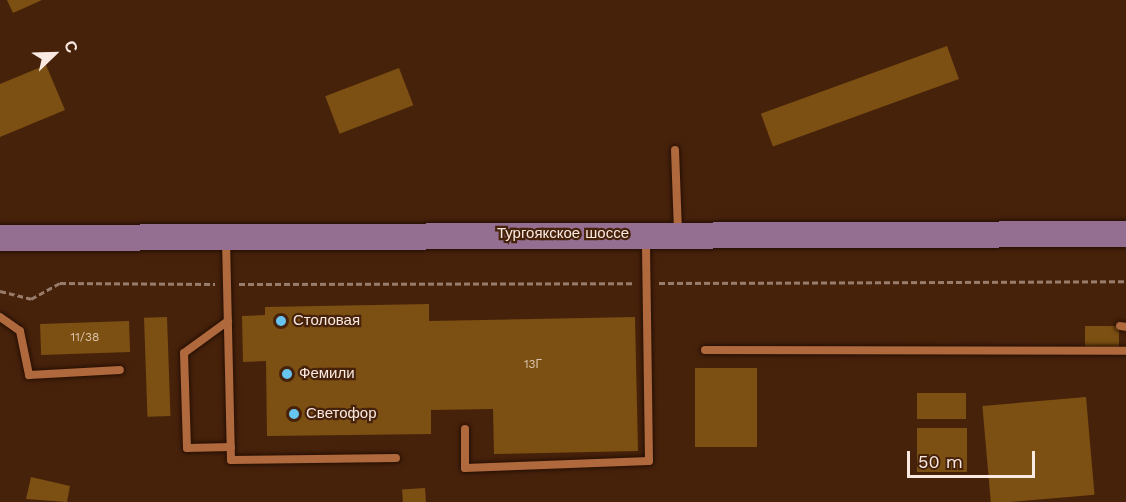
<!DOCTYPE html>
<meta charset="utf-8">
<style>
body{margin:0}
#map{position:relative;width:1126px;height:502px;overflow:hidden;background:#47220b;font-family:"Work Sans",sans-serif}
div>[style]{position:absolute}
.building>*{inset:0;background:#7c5012;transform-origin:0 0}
.path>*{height:3px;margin-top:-1.5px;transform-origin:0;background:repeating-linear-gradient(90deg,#987c6c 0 6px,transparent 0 9px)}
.roads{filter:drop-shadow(0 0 2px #250f03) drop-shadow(0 0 2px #250f03)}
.service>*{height:8px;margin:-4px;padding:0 4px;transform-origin:4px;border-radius:4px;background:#b0683d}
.primary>*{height:26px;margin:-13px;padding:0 13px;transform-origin:13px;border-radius:13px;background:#956f92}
.dots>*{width:16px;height:16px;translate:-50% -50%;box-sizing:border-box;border:3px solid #47220b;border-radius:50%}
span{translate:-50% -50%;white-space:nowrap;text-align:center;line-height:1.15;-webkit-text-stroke:4.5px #47220b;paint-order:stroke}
.number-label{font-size:12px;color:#dac3ac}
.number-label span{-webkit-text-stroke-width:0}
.street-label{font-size:15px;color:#fae9e0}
.poi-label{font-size:15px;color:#fae9e0}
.left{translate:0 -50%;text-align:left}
.north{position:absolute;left:24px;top:24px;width:60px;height:60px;-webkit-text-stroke:4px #47220b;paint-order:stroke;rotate:67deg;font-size:16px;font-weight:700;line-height:24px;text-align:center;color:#fae9e0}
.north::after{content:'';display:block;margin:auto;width:21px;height:27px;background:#fae9e0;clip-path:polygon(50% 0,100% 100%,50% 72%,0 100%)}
.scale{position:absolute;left:907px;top:451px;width:128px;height:27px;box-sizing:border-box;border:3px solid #fae9e0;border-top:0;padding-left:8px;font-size:18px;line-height:21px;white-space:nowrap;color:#fae9e0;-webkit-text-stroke:4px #47220b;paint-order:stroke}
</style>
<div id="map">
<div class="building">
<div style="clip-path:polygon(7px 0,42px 0,13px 13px)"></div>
<div style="left:947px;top:46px;width:35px;height:198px;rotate:70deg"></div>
<div style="clip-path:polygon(46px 65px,65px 110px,0 137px,0 84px)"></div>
<div style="left:399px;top:68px;width:40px;height:79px;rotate:69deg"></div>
<div style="clip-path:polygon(429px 304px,429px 321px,635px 317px,638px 451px,494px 454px,493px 409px,431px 410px,431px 434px,267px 436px,266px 361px,243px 362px,242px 316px,265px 315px,265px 307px)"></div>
<div style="left:167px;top:317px;width:99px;height:23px;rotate:88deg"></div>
<div style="left:129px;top:321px;width:31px;height:89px;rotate:88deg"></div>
<div style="left:1085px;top:326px;width:34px;height:24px"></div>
<div style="left:695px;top:368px;width:62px;height:79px"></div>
<div style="left:966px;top:393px;width:26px;height:49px;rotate:90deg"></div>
<div style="left:1086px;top:397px;width:98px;height:104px;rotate:85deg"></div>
<div style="left:917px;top:428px;width:50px;height:44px"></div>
<div style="clip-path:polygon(31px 477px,70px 486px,67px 502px,26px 499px)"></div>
<div style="left:425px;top:488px;width:14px;height:23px;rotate:86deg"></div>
</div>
<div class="path">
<div style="left:659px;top:283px;width:467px;rotate:-0.2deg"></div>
<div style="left:239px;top:284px;width:396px;rotate:-0.1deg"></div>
<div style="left:0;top:291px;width:32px;rotate:14deg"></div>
<div style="left:31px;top:299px;width:33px;rotate:-29deg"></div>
<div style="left:60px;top:283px;width:155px;rotate:0.4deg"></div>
</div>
<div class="roads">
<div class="service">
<div style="left:675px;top:150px;width:83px;rotate:87.9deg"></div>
<div style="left:226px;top:240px;width:220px;rotate:88.7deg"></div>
<div style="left:231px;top:460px;width:165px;rotate:-0.7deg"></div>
<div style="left:0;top:317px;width:24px;rotate:35deg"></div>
<div style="left:20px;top:331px;width:45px;rotate:78.4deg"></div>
<div style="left:29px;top:375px;width:91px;rotate:-3.1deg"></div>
<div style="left:228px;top:321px;width:54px;rotate:144deg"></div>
<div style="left:184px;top:353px;width:95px;rotate:88.2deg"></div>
<div style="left:187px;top:448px;width:44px;rotate:-1.3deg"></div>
<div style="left:1120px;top:326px;width:6px;rotate:9deg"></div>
<div style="left:705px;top:350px;width:421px;rotate:0.1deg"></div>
<div style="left:465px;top:429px;width:39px;rotate:90deg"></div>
<div style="left:465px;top:468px;width:184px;rotate:-2.2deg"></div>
<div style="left:649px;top:461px;width:223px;rotate:-90.8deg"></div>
</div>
<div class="primary">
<div style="left:0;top:238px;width:1126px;rotate:-0.2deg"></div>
</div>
</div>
<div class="dots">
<div style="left:281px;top:321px;background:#66c4ef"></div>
<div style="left:287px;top:374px;background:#66c4ef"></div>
<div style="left:294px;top:414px;background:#66c4ef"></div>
</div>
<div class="number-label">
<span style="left:85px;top:338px">11/38</span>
<span style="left:533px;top:365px">13Г</span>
</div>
<div class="street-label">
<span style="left:563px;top:234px">Тургоякское шоссе</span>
</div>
<div class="poi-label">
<span class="left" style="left:293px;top:321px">Столовая</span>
<span class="left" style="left:299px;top:374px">Фемили</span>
<span class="left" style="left:306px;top:414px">Светофор</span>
</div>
<div class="north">С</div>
<div class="scale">50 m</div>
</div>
